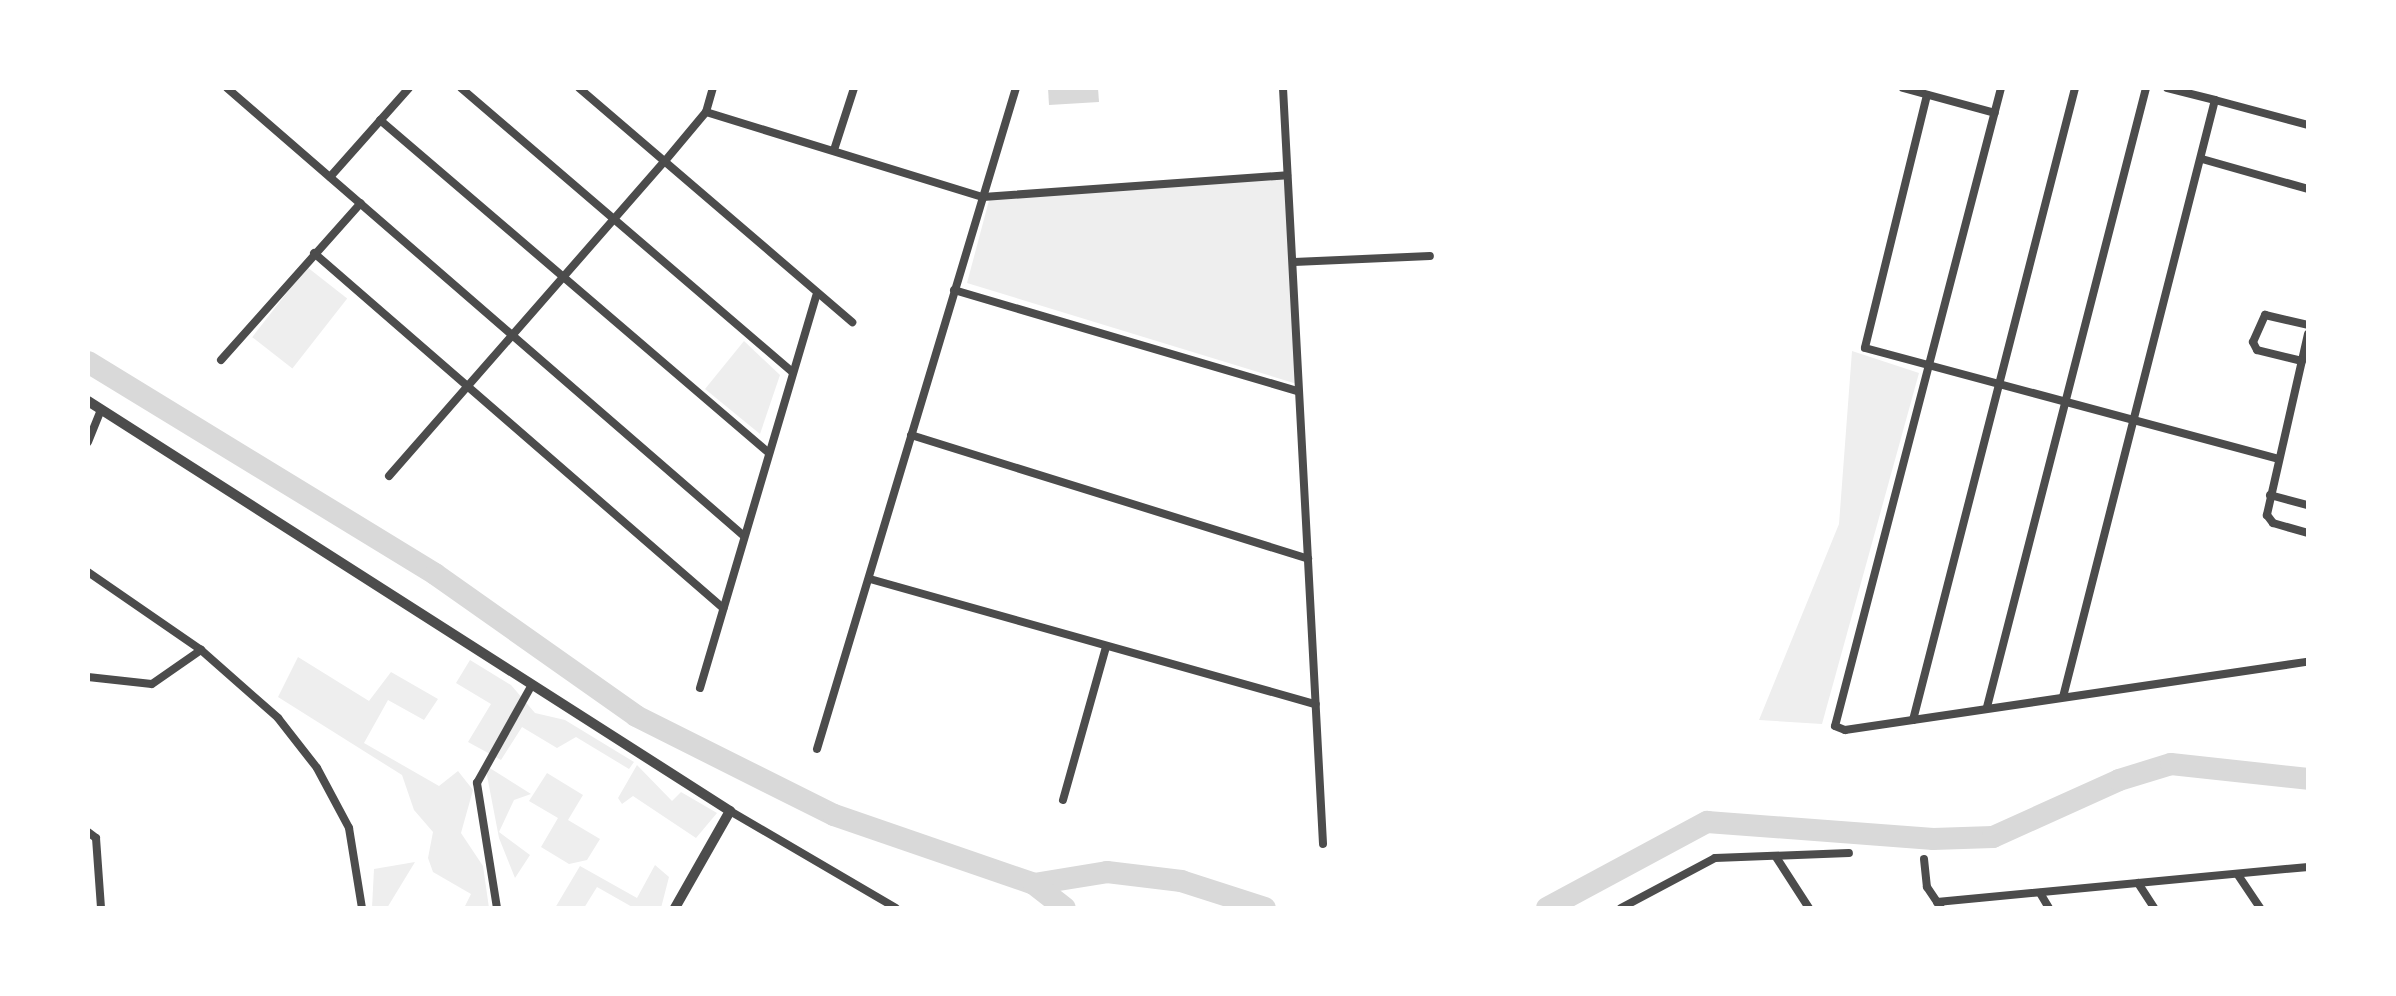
<!DOCTYPE html>
<style>
body{margin:0}
#map{position:relative;width:2396px;height:996px;overflow:hidden;background:#fff;font-family:Lato,sans-serif}
div>[style]{position:absolute}
.green>*{inset:0;background:#eee;transform-origin:0 0}
.water>*{inset:0;background:#d9d9d9}
.river>*{height:22px;margin:-11px;padding:0 11px;transform-origin:11px;border-radius:11px;background:#d9d9d9}
.minor>*{height:8px;margin:-4px;padding:0 4px;transform-origin:4px;border-radius:4px;background:#4c4c4c}
.tertiary>*{height:10px;margin:-5px;padding:0 5px;transform-origin:5px;border-radius:5px;background:#4c4c4c}
span{translate:-50% -50%;white-space:nowrap;text-align:center;line-height:1.15;-webkit-text-stroke:8px #fff;paint-order:stroke}
.frame{position:absolute;inset:0;border:90px solid #fff;pointer-events:none}
</style>
<div id="map">
<div class="green">
<div style="clip-path:polygon(1286px 176px,1297px 384px,967px 283px,991px 193px)"></div>
<div style="left:307px;top:267px;width:51px;height:89px;rotate:38deg"></div>
<div style="clip-path:polygon(744px 341px,780px 375px,760px 434px,705px 389px)"></div>
<div style="clip-path:polygon(1852px 351px,1919px 373px,1822px 724px,1759px 720px,1839px 524px)"></div>
<div style="clip-path:polygon(298px 657px,369px 701px,391px 672px,438px 699px,424px 720px,388px 700px,364px 743px,439px 786px,458px 771px,473px 790px,461px 833px,483px 866px,489px 908px,464px 908px,471px 894px,433px 872px,428px 858px,433px 832px,414px 810px,402px 775px,278px 697px)"></div>
<div style="clip-path:polygon(470px 660px,511px 685px,535px 713px,565px 720px,634px 762px,629px 769px,576px 737px,557px 748px,522px 727px,501px 760px,468px 742px,491px 704px,456px 683px)"></div>
<div style="clip-path:polygon(485px 765px,531px 794px,514px 800px,499px 832px,530px 855px,515px 878px,499px 838px)"></div>
<div style="clip-path:polygon(637px 765px,672px 801px,681px 792px,717px 813px,696px 838px,633px 796px,622px 804px,618px 798px)"></div>
<div style="clip-path:polygon(547px 773px,583px 795px,568px 820px,600px 839px,587px 860px,569px 864px,541px 847px,558px 818px,529px 801px)"></div>
<div style="clip-path:polygon(415px 862px,387px 908px,372px 908px,374px 869px)"></div>
<div style="clip-path:polygon(655px 865px,669px 877px,661px 908px,634px 908px,597px 887px,584px 908px,555px 908px,580px 866px,637px 898px)"></div>
</div>
<div class="water">
<div style="clip-path:polygon(1048px 88px,1098px 88px,1099px 102px,1049px 105px)"></div>
</div>
<div class="river">
<div style="left:88px;top:362px;width:407px;rotate:31.4deg"></div>
<div style="left:435px;top:574px;width:246px;rotate:35.2deg"></div>
<div style="left:636px;top:716px;width:221px;rotate:26.6deg"></div>
<div style="left:834px;top:815px;width:212px;rotate:19deg"></div>
<div style="left:1034px;top:884px;width:74px;rotate:-9.3deg"></div>
<div style="left:1107px;top:872px;width:75px;rotate:6.9deg"></div>
<div style="left:1181px;top:881px;width:88px;rotate:17.8deg"></div>
<div style="left:1034px;top:884px;width:39px;rotate:38deg"></div>
<div style="left:1547px;top:908px;width:182px;rotate:-28.3deg"></div>
<div style="left:1707px;top:822px;width:227px;rotate:4.3deg"></div>
<div style="left:1933px;top:839px;width:60px;rotate:-1.9deg"></div>
<div style="left:1993px;top:837px;width:138px;rotate:-24.3deg"></div>
<div style="left:2119px;top:780px;width:54px;rotate:-17.1deg"></div>
<div style="left:2171px;top:764px;width:138px;rotate:6.2deg"></div>
</div>
<div class="minor">
<div style="left:227px;top:88px;width:684px;rotate:40.91deg"></div>
<div style="left:461px;top:88px;width:436px;rotate:40.6deg"></div>
<div style="left:579px;top:88px;width:360px;rotate:40.6deg"></div>
<div style="left:1283px;top:88px;width:757px;rotate:86.97deg"></div>
<div style="left:1903px;top:88px;width:95px;rotate:15.2deg"></div>
<div style="left:2001px;top:88px;width:659px;rotate:104.58deg"></div>
<div style="left:1835px;top:726px;width:11px;rotate:22deg"></div>
<div style="left:1845px;top:730px;width:468px;rotate:-8.4deg"></div>
<div style="left:1927px;top:95px;width:260px;rotate:103.8deg"></div>
<div style="left:1865px;top:348px;width:428px;rotate:15deg"></div>
<div style="left:2215px;top:100px;width:96px;rotate:15deg"></div>
<div style="left:706px;top:112px;width:290px;rotate:17.1deg"></div>
<div style="left:983px;top:197px;width:305px;rotate:-4.1deg"></div>
<div style="left:380px;top:120px;width:512px;rotate:40.56deg"></div>
<div style="left:834px;top:150px;width:65px;rotate:-72.1deg"></div>
<div style="left:2202px;top:159px;width:110px;rotate:15.8deg"></div>
<div style="left:330px;top:177px;width:119px;rotate:-48.4deg"></div>
<div style="left:314px;top:253px;width:542px;rotate:40.96deg"></div>
<div style="left:1294px;top:262px;width:136px;rotate:-2.5deg"></div>
<div style="left:954px;top:290px;width:359px;rotate:16.4deg"></div>
<div style="left:2308px;top:334px;width:186px;rotate:102.8deg"></div>
<div style="left:2267px;top:515px;width:10px;rotate:53deg"></div>
<div style="left:2273px;top:523px;width:36px;rotate:16deg"></div>
<div style="left:221px;top:360px;width:210px;rotate:-48.3deg"></div>
<div style="left:2302px;top:361px;width:46px;rotate:-166.3deg"></div>
<div style="left:2257px;top:350px;width:9px;rotate:-117deg"></div>
<div style="left:2253px;top:342px;width:30px;rotate:-66deg"></div>
<div style="left:2265px;top:315px;width:44px;rotate:13.1deg"></div>
<div style="left:911px;top:435px;width:416px;rotate:17.3deg"></div>
<div style="left:88px;top:442px;width:35px;rotate:-68deg"></div>
<div style="left:389px;top:476px;width:419px;rotate:-48.8deg"></div>
<div style="left:665px;top:161px;width:64px;rotate:-50.1deg"></div>
<div style="left:706px;top:112px;width:25px;rotate:-74deg"></div>
<div style="left:2270px;top:495px;width:39px;rotate:15deg"></div>
<div style="left:88px;top:572px;width:137px;rotate:34.6deg"></div>
<div style="left:201px;top:650px;width:103px;rotate:41.4deg"></div>
<div style="left:278px;top:718px;width:63px;rotate:52deg"></div>
<div style="left:317px;top:768px;width:68px;rotate:61.9deg"></div>
<div style="left:349px;top:828px;width:81px;rotate:80.8deg"></div>
<div style="left:870px;top:579px;width:463px;rotate:15.7deg"></div>
<div style="left:88px;top:677px;width:64px;rotate:6.2deg"></div>
<div style="left:152px;top:684px;width:60px;rotate:-34.8deg"></div>
<div style="left:700px;top:688px;width:409px;rotate:-73.5deg"></div>
<div style="left:2063px;top:697px;width:616px;rotate:-75.72deg"></div>
<div style="left:2215px;top:100px;width:49px;rotate:-166deg"></div>
<div style="left:1987px;top:707px;width:639px;rotate:-75.59deg"></div>
<div style="left:1913px;top:720px;width:652px;rotate:-75.62deg"></div>
<div style="left:817px;top:749px;width:690px;rotate:-73.25deg"></div>
<div style="left:1063px;top:800px;width:159px;rotate:-74.3deg"></div>
<div style="left:730px;top:811px;width:192px;rotate:30.3deg"></div>
<div style="left:88px;top:832px;width:10px;rotate:37deg"></div>
<div style="left:96px;top:838px;width:70px;rotate:85.9deg"></div>
<div style="left:1776px;top:857px;width:61px;rotate:57.1deg"></div>
<div style="left:1924px;top:859px;width:28px;rotate:84deg"></div>
<div style="left:1927px;top:887px;width:25px;rotate:56deg"></div>
<div style="left:2238px;top:875px;width:40px;rotate:56deg"></div>
<div style="left:2138px;top:883px;width:30px;rotate:57deg"></div>
<div style="left:2040px;top:893px;width:17px;rotate:59deg"></div>
<div style="left:1937px;top:902px;width:373px;rotate:-5.4deg"></div>
<div style="left:497px;top:908px;width:127px;rotate:-99.1deg"></div>
<div style="left:477px;top:783px;width:109px;rotate:-60.8deg"></div>
<div style="left:1621px;top:908px;width:106px;rotate:-28deg"></div>
<div style="left:1715px;top:858px;width:134px;rotate:-2.1deg"></div>
</div>
<div class="tertiary">
<div style="left:88px;top:401px;width:762px;rotate:32.56deg"></div>
<div style="left:730px;top:811px;width:112px;rotate:119.6deg"></div>
</div>
<div class="frame"></div>
</div>
